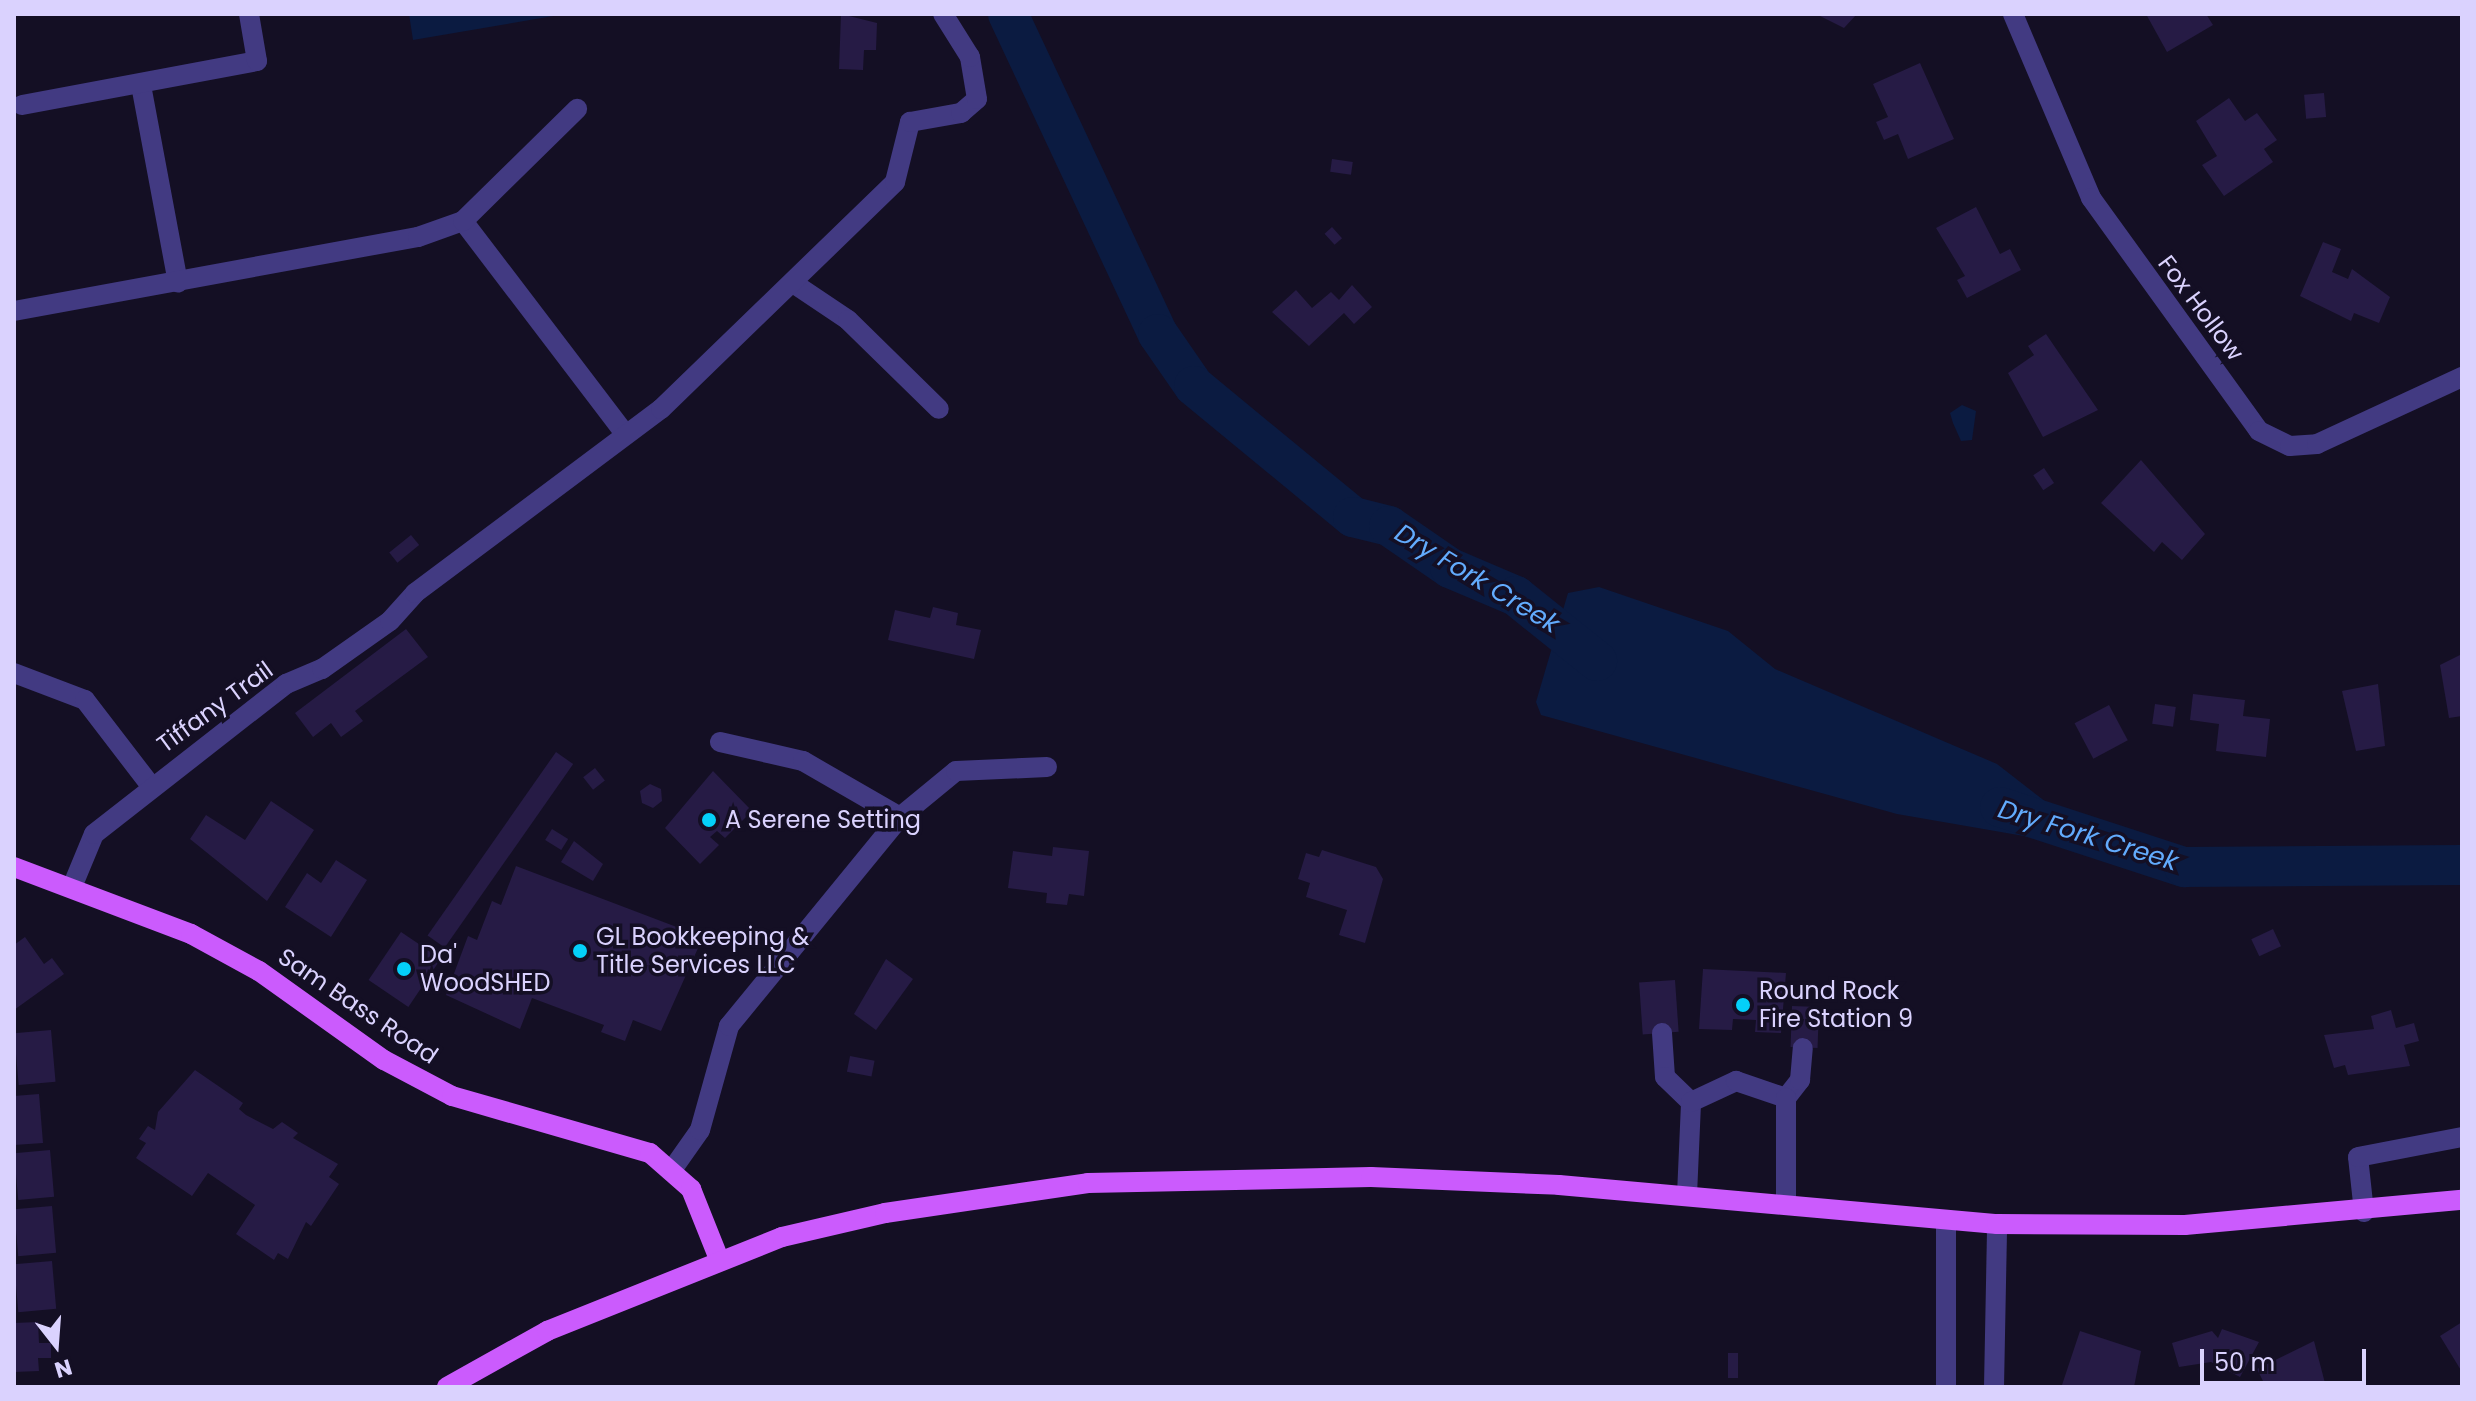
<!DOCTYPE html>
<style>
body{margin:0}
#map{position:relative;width:2476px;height:1401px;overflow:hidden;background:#140f24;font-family:Poppins,sans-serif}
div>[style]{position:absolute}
.water>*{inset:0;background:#0b1b41}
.river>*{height:40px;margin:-20px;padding:0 20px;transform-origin:20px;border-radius:20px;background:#0b1b41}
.building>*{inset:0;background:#261b45;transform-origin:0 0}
.minor>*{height:20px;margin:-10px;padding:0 10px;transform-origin:10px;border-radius:10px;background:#423a82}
.major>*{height:20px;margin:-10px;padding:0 10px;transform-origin:10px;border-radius:10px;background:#cb5bfd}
.dots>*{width:22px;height:22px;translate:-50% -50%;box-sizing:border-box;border:4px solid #140f24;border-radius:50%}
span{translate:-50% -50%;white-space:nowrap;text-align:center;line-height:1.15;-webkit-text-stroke:7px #140f24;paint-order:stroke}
.street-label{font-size:24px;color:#dad2fe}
.poi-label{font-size:24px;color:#dad2fe}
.left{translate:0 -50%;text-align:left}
.water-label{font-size:26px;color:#62abfd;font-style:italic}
.frame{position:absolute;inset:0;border:16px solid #dad2fe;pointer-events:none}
.north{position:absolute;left:16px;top:1305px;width:80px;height:80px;-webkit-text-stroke:6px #140f24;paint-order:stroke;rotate:163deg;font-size:22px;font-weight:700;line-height:32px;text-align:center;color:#dad2fe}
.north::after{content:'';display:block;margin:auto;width:28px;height:36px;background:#dad2fe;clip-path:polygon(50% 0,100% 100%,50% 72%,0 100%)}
.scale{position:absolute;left:2200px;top:1349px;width:166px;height:36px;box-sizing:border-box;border:4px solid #dad2fe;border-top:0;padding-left:10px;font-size:24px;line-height:28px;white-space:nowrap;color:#dad2fe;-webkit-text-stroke:6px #140f24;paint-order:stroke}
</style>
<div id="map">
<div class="water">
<div style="clip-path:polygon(409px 14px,565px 14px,413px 40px)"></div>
<div style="clip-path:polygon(1962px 405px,1976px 411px,1972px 440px,1961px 441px,1953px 423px,1950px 413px)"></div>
<div style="clip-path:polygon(1599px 587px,1728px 631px,1775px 669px,1997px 764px,2046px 802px,2058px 842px,1897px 814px,1541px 715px,1536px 702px,1568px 593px)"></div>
</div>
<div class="river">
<div style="left:1008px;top:14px;width:353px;rotate:64.9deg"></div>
<div style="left:1158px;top:334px;width:63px;rotate:55.3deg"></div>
<div style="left:1194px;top:386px;width:206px;rotate:39.5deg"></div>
<div style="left:1353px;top:517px;width:37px;rotate:14deg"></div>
<div style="left:1389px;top:526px;width:74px;rotate:34.5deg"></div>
<div style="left:1450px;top:568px;width:72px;rotate:23deg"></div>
<div style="left:1516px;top:596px;width:104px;rotate:38.7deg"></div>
<div style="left:2000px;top:807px;width:194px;rotate:18.1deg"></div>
<div style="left:2184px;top:867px;width:278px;rotate:-0.4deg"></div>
</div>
<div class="building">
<div style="clip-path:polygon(841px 14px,877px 23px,876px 50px,864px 50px,863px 70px,839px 69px)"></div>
<div style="clip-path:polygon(1816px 14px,1857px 14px,1844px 28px)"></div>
<div style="clip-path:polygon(2146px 14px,2206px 14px,2213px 25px,2167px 52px)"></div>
<div style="clip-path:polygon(1920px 63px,1954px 139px,1908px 159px,1898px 134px,1884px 140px,1876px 122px,1888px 117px,1873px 84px)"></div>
<div style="left:2324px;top:93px;width:24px;height:20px;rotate:85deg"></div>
<div style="clip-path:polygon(2229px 98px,2245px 121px,2257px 113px,2277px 140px,2264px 149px,2273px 162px,2224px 196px,2202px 165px,2217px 156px,2196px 121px)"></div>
<div style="left:1332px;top:159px;width:21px;height:13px;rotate:8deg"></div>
<div style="clip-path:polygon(1976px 207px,2000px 254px,2010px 249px,2021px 270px,1967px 298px,1957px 280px,1965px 276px,1936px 228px)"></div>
<div style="left:1332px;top:227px;width:15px;height:10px;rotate:48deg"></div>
<div style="clip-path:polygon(2323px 242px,2341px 249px,2332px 272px,2348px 279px,2352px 269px,2390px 297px,2379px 323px,2354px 313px,2351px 321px,2300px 296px)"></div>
<div style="clip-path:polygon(1352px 285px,1372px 307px,1354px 324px,1344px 313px,1309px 346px,1272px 312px,1296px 290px,1312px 308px,1331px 292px,1339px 300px)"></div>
<div style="clip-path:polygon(2046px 334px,2098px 410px,2043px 437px,2008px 373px,2034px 355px,2028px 346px)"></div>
<div style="clip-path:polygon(2141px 460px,2205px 534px,2182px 560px,2162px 542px,2154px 552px,2101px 503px)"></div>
<div style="left:2044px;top:468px;width:18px;height:13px;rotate:56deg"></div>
<div style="left:411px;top:535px;width:13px;height:28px;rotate:51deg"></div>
<div style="clip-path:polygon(933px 607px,958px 613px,956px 625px,981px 630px,974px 659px,888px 640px,895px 610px,930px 618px)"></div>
<div style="clip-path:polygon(406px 629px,428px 657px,355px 711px,363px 721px,341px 737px,331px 723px,313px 737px,295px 713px)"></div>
<div style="clip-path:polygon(2462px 654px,2462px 716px,2449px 718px,2440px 665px)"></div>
<div style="clip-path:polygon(2378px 684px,2385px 746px,2356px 751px,2342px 691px)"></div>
<div style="clip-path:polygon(2193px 694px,2245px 700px,2243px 716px,2270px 719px,2266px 757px,2216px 751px,2219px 724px,2190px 720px)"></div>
<div style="left:2155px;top:704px;width:21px;height:20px;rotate:8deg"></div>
<div style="left:2109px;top:705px;width:40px;height:39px;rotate:62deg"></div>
<div style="left:556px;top:752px;width:21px;height:224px;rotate:35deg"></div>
<div style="left:595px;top:768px;width:16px;height:15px;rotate:52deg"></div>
<div style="clip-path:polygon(713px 771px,752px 811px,725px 838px,717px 831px,710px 837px,719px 845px,700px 864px,665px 828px)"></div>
<div style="clip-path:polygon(650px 784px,661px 789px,662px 801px,653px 808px,642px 803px,640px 791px)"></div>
<div style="clip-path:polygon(271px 801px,314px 830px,267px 901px,190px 839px,206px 815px,245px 840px)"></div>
<div style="left:552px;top:829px;width:19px;height:13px;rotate:32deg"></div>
<div style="clip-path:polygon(574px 841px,603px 864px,593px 881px,561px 862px)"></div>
<div style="clip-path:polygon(1053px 847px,1089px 851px,1084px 896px,1069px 894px,1067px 905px,1046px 903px,1047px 893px,1008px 888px,1013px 851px,1052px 856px)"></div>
<div style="clip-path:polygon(1322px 850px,1376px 867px,1383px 879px,1365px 943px,1339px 935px,1347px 910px,1306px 897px,1310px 883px,1298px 879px,1306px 853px,1319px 857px)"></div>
<div style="clip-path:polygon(336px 860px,367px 880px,331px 937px,285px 907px,307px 873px,321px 883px)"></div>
<div style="clip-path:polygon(516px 866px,703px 937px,661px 1031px,633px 1020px,625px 1041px,601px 1032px,604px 1025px,532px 998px,520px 1029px,446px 995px,468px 936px,477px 940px,492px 901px,501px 905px)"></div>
<div style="left:2273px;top:929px;width:19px;height:24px;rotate:65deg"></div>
<div style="left:401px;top:932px;width:48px;height:58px;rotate:34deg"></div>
<div style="clip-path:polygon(25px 937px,44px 964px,52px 958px,64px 974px,14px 1010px,14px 945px)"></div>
<div style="clip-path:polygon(886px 959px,913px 979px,876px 1030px,854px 1014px)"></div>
<div style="clip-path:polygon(1703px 969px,1786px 973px,1781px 1033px,1755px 1032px,1756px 1020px,1733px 1019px,1732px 1030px,1699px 1029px)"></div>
<div style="left:1675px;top:980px;width:52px;height:36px;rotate:86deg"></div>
<div style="left:1792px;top:1006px;width:27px;height:41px;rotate:2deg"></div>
<div style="clip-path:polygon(2391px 1010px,2396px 1028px,2414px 1023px,2419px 1041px,2404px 1045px,2410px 1066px,2348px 1075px,2345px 1065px,2334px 1068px,2324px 1035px,2374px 1029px,2371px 1016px)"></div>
<div style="left:51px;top:1030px;width:52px;height:37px;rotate:85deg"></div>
<div style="left:850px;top:1056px;width:25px;height:16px;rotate:11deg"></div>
<div style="clip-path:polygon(195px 1070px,243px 1103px,239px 1109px,246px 1115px,273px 1129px,282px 1122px,298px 1133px,293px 1138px,338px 1164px,329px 1177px,339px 1184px,311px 1226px,306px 1222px,288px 1259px,278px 1253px,274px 1260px,236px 1234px,255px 1205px,208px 1173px,192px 1196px,136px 1158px,146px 1143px,139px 1139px,148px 1126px,155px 1130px,158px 1112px)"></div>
<div style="clip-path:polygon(39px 1094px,43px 1143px,14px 1145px,14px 1096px)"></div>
<div style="left:50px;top:1150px;width:47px;height:36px;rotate:85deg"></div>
<div style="left:52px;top:1206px;width:47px;height:38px;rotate:85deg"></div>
<div style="left:52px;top:1261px;width:48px;height:38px;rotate:85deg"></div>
<div style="clip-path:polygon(38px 1322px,39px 1343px,51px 1343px,51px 1358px,38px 1358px,39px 1371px,14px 1372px,14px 1323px)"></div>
<div style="clip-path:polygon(2462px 1322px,2462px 1372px,2440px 1336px)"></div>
<div style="clip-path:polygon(2222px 1329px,2259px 1342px,2240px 1377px,2211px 1362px,2179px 1367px,2172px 1343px,2212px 1331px,2218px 1338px)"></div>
<div style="clip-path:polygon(2080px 1331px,2141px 1351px,2134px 1387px,2062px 1385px)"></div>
<div style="clip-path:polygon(2314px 1341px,2326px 1387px,2266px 1387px,2257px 1369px)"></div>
<div style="left:1728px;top:1353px;width:10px;height:25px"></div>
</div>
<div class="minor">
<div style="left:2013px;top:14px;width:200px;rotate:67deg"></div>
<div style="left:2091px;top:198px;width:287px;rotate:54.2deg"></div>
<div style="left:2259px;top:431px;width:34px;rotate:26deg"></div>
<div style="left:2290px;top:446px;width:27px;rotate:-4deg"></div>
<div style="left:2317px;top:444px;width:160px;rotate:-24.8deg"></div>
<div style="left:141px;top:85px;width:201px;rotate:79.4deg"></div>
<div style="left:22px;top:105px;width:239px;rotate:-10.6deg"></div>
<div style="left:257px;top:61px;width:48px;rotate:-99.7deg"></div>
<div style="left:463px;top:221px;width:268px;rotate:52.7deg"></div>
<div style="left:793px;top:283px;width:66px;rotate:33.9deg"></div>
<div style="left:848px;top:320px;width:127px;rotate:44.4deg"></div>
<div style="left:14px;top:311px;width:411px;rotate:-10.4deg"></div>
<div style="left:418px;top:237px;width:48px;rotate:-19.6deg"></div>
<div style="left:463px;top:221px;width:160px;rotate:-44.5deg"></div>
<div style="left:14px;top:673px;width:76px;rotate:20.8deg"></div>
<div style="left:85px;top:700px;width:108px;rotate:52.5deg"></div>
<div style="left:720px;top:742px;width:85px;rotate:12.9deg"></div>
<div style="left:803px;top:761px;width:112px;rotate:30deg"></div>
<div style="left:72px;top:887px;width:57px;rotate:-67.5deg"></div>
<div style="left:94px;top:834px;width:244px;rotate:-38deg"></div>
<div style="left:286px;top:684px;width:39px;rotate:-23deg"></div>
<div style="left:322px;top:669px;width:83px;rotate:-35.2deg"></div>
<div style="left:390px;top:621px;width:38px;rotate:-48deg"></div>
<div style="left:415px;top:593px;width:307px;rotate:-36.8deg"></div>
<div style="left:661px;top:409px;width:326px;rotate:-44.1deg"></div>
<div style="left:895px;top:182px;width:62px;rotate:-76deg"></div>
<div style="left:910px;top:122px;width:52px;rotate:-10deg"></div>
<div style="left:961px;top:113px;width:21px;rotate:-41deg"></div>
<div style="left:977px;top:99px;width:43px;rotate:-99.5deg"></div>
<div style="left:970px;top:57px;width:51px;rotate:-122.1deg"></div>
<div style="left:1662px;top:1033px;width:44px;rotate:86.1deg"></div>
<div style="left:1665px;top:1077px;width:36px;rotate:44deg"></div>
<div style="left:1786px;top:1098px;width:23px;rotate:-52deg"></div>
<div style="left:1800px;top:1080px;width:32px;rotate:-85deg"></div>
<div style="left:674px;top:1167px;width:45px;rotate:-54.9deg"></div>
<div style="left:700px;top:1130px;width:108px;rotate:-74.4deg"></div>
<div style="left:729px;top:1026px;width:270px;rotate:-50.7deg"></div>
<div style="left:900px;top:817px;width:72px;rotate:-39.4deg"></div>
<div style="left:956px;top:771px;width:91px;rotate:-2.5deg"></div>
<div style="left:1687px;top:1195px;width:93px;rotate:-87.5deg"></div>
<div style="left:1691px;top:1102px;width:50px;rotate:-25deg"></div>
<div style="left:1736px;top:1081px;width:53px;rotate:18.8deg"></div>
<div style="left:1786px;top:1098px;width:105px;rotate:90deg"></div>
<div style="left:2364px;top:1212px;width:55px;rotate:-96.2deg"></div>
<div style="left:2358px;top:1157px;width:106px;rotate:-10.9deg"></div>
<div style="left:1946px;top:1387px;width:164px;rotate:-90deg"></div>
<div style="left:1994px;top:1387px;width:163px;rotate:-88.9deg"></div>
</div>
<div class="major">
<div style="left:14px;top:867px;width:189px;rotate:20.7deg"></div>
<div style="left:191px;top:934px;width:77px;rotate:28.6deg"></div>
<div style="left:259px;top:971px;width:153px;rotate:35.5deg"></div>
<div style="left:384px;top:1060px;width:77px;rotate:27.9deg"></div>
<div style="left:452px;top:1096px;width:206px;rotate:16.1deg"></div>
<div style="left:650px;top:1153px;width:55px;rotate:41.3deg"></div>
<div style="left:691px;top:1189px;width:75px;rotate:68.2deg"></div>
<div style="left:447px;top:1387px;width:115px;rotate:-29.2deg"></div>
<div style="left:547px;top:1331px;width:253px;rotate:-21.8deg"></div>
<div style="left:782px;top:1237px;width:106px;rotate:-13.1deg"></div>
<div style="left:885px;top:1213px;width:205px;rotate:-8.4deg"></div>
<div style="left:1088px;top:1183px;width:283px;rotate:-1.2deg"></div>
<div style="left:1371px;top:1177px;width:188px;rotate:2.4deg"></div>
<div style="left:1559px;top:1185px;width:440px;rotate:5.1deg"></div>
<div style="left:1997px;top:1224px;width:188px;rotate:0.3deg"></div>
<div style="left:2185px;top:1225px;width:278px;rotate:-5.2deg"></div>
</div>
<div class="dots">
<div style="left:709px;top:820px;background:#04d0f9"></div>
<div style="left:580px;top:951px;background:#04d0f9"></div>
<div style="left:404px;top:969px;background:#04d0f9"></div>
<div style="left:1743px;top:1005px;background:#04d0f9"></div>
</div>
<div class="street-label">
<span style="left:2201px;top:308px;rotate:53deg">Fox Hollow</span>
<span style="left:215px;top:707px;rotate:-36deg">Tiffany Trail</span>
<span style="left:358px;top:1006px;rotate:34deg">Sam Bass Road</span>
</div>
<div class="poi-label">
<span class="left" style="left:725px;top:820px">A Serene Setting</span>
<span class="left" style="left:596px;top:951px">GL Bookkeeping &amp;<br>Title Services LLC</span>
<span class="left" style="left:420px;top:969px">Da'<br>WoodSHED</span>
<span class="left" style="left:1759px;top:1005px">Round Rock<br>Fire Station 9</span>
</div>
<div class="water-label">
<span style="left:1477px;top:579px;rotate:31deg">Dry Fork Creek</span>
<span style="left:2088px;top:836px;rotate:17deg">Dry Fork Creek</span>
</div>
<div class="frame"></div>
<div class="north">N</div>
<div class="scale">50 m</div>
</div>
